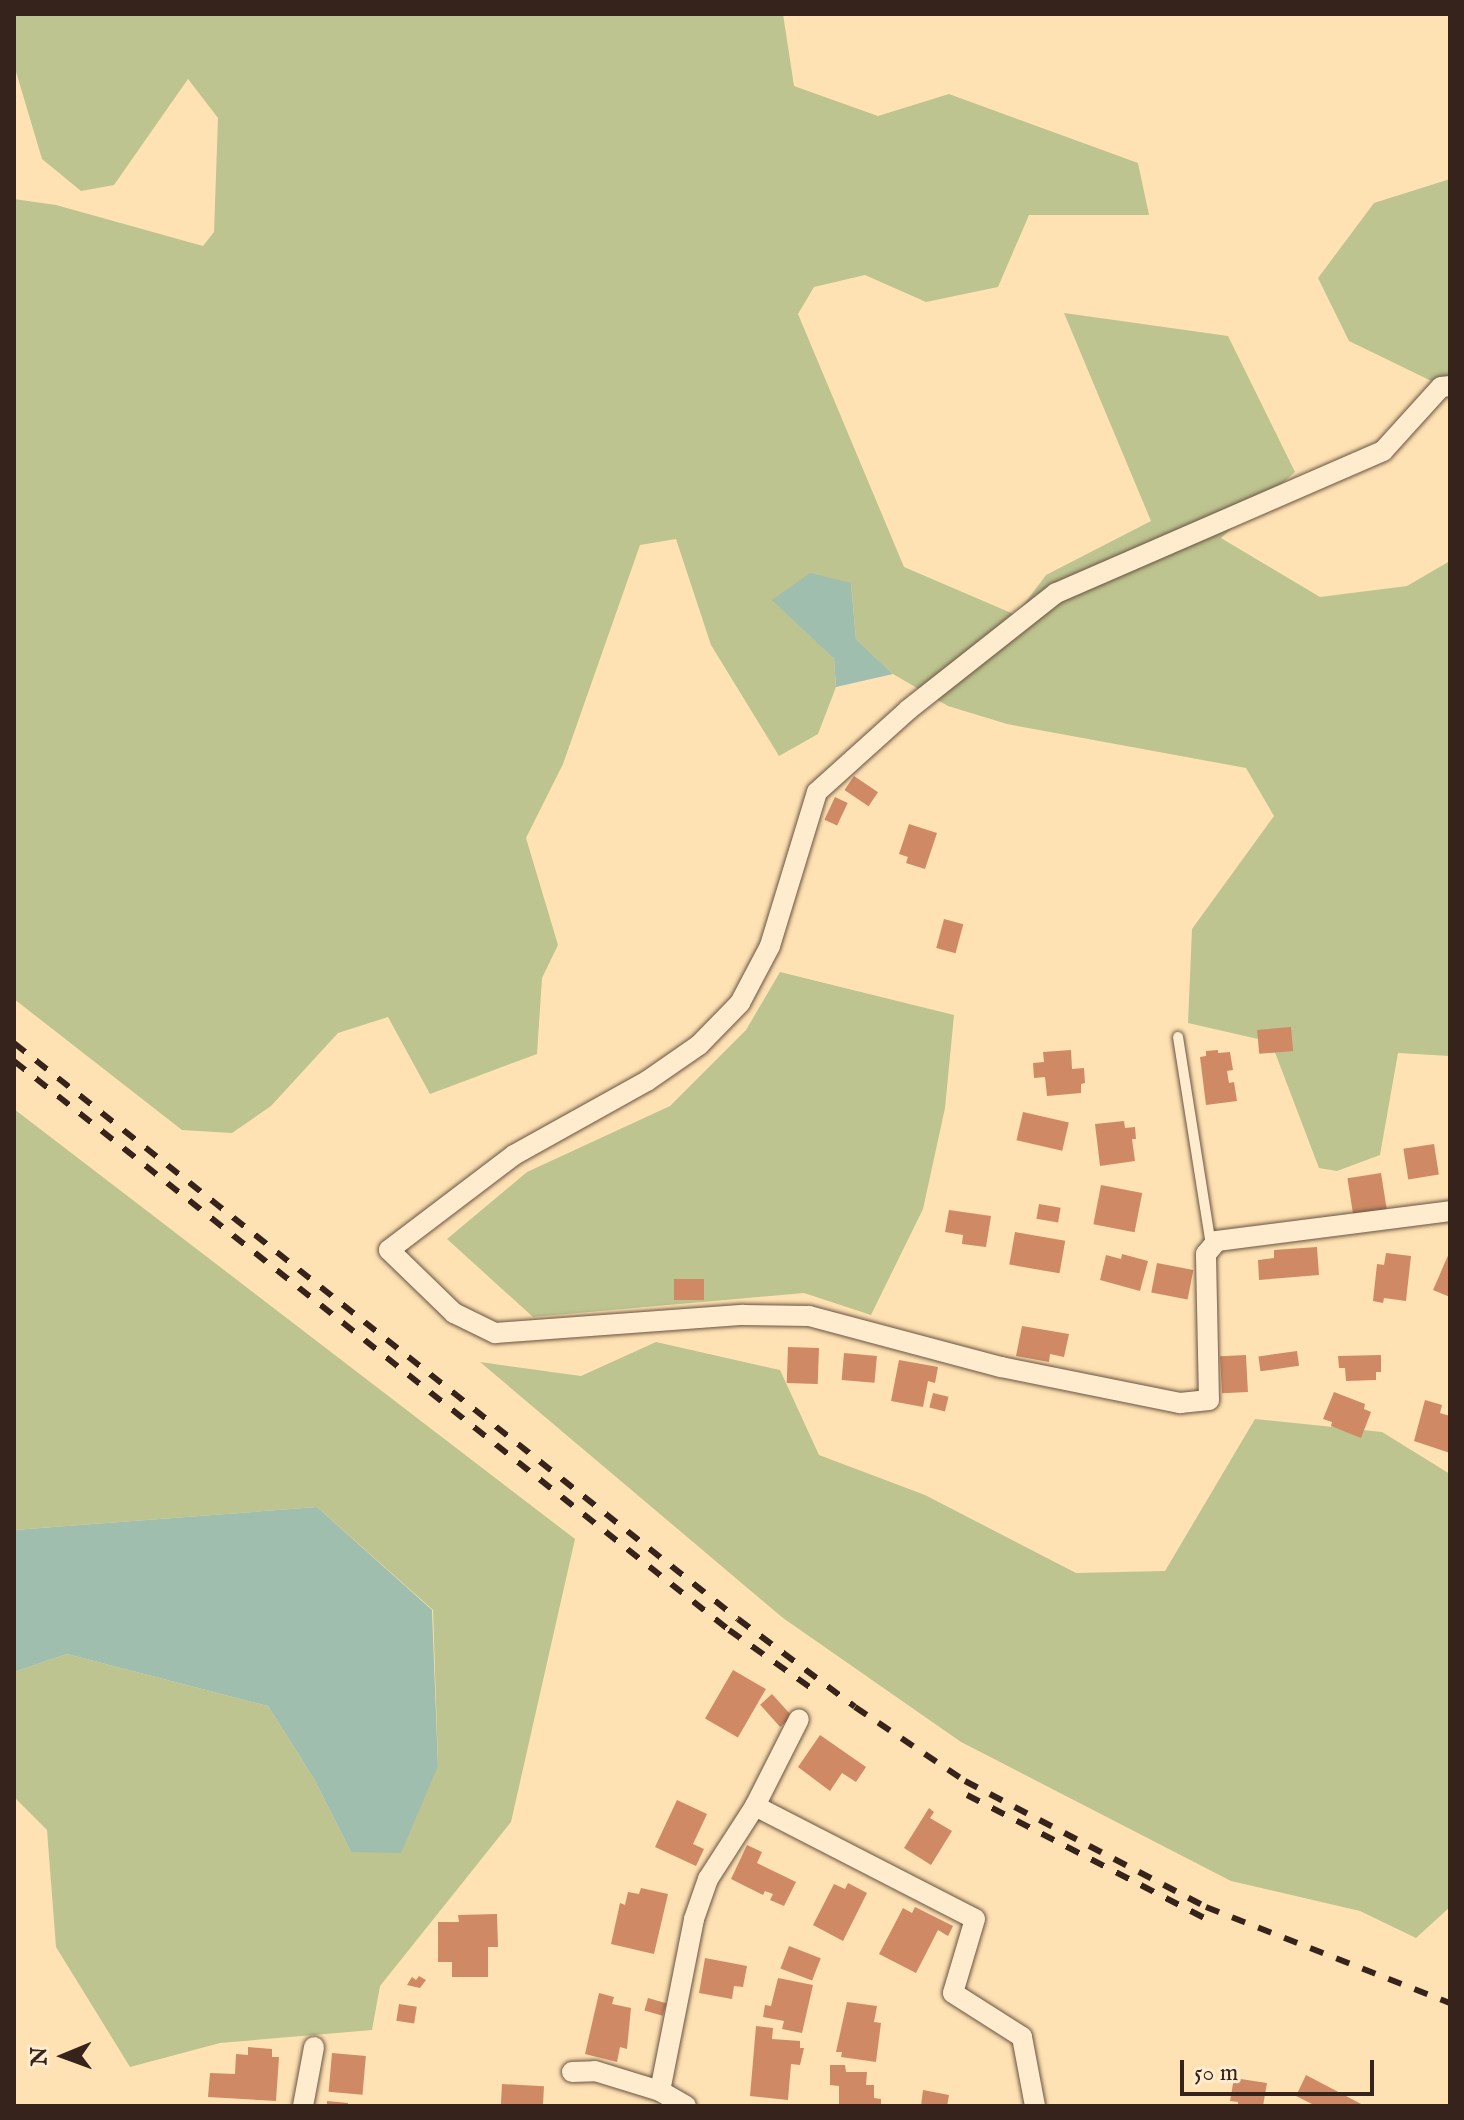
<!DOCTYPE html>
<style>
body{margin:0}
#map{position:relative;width:1464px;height:2120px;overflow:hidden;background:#ffe2b3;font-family:"IM FELL English",serif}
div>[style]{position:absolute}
.green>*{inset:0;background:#bdc48f}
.water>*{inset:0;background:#a0bead}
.building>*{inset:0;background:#cf8965;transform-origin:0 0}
.roads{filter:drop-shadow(0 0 2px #685342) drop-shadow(0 0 2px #685342)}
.service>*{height:10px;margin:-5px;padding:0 5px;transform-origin:5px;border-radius:5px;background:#ffecce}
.minor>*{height:20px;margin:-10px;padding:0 10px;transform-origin:10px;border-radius:10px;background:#ffecce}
.rail>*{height:6px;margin-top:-3px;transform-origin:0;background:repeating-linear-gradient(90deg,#35231c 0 14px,transparent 0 28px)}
span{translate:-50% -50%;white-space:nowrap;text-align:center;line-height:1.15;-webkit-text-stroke:7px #ffecce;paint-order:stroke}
.frame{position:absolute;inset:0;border:16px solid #35231c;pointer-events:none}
.north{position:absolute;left:24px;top:2016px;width:80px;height:80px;-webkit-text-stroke:6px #ffecce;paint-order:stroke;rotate:269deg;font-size:22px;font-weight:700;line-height:32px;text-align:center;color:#35231c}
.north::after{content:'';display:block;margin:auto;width:28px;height:36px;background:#35231c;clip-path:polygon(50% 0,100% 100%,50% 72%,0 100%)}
.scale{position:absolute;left:1180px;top:2060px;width:194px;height:36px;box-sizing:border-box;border:4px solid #35231c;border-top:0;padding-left:10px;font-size:24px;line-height:28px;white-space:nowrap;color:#35231c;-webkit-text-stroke:6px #ffecce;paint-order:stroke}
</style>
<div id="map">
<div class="green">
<div style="clip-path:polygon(14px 14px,783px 14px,794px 86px,878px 116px,949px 94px,1138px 163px,1149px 215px,1029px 215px,998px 287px,926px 302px,865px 275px,814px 287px,798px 314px,904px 567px,1016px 615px,1046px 575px,1151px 521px,1064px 313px,1228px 336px,1295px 472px,1221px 538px,1320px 597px,1407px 586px,1450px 561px,1450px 1056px,1398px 1053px,1380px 1155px,1337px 1171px,1319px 1168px,1271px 1042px,1188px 1023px,1192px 929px,1274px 816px,1246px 768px,1007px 724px,948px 706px,893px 674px,856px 639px,851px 583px,773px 600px,834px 659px,836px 687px,818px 734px,779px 756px,711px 645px,676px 539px,640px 545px,563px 764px,526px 838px,558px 945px,542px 978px,537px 1054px,430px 1094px,388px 1017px,338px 1033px,271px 1106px,232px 1133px,182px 1130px,14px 999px,14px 199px,56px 205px,203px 246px,214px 232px,218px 118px,188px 79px,114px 185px,81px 191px,42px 159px,14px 65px)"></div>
<div style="clip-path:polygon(1450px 179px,1450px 390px,1349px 341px,1318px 278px,1374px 203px)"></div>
<div style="clip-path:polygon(780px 972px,954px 1015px,945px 1108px,923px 1209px,871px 1315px,804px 1293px,533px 1317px,447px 1239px,527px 1172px,670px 1106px,746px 1030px)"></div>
<div style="clip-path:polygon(14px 1109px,575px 1539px,511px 1822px,380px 1986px,372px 2030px,220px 2043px,130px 2067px,56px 1947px,47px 1830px,14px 1797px,14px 1672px,67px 1654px,268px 1706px,314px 1779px,351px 1852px,438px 1766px,433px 1610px,317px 1507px,14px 1530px)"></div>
<div style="clip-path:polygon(656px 1342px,780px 1370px,819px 1455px,925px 1495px,1076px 1573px,1165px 1571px,1255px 1419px,1382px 1432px,1450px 1474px,1450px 1907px,1416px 1938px,1360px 1911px,1231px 1881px,961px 1742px,783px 1618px,480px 1362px,581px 1376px)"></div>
</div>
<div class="water">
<div style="clip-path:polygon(810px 573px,851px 583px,856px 639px,893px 674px,836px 687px,834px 659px,772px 600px)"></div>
<div style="clip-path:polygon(317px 1507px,432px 1610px,438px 1766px,401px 1853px,351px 1852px,314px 1779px,268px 1706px,67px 1654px,14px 1672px,14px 1530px)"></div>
</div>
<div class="building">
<div style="left:854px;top:776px;width:29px;height:17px;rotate:34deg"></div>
<div style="left:835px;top:797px;width:14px;height:25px;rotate:25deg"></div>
<div style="clip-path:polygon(909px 824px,937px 833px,925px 869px,906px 863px,908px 857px,899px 854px)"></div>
<div style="left:944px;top:919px;width:20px;height:30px;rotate:15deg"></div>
<div style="left:1291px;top:1027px;width:24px;height:34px;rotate:85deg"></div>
<div style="clip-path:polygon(1071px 1050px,1072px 1069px,1084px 1068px,1085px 1083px,1081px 1084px,1081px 1093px,1047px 1096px,1045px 1077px,1034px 1078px,1033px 1063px,1044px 1062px,1043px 1052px)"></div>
<div style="clip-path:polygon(1218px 1050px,1218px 1053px,1230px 1052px,1233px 1070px,1227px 1071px,1229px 1083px,1234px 1082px,1237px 1101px,1206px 1105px,1200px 1057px,1206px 1056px,1206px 1051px)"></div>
<div style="left:1023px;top:1112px;width:47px;height:29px;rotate:13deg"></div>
<div style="clip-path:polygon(1124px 1121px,1125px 1128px,1135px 1127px,1136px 1139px,1132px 1139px,1135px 1161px,1100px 1166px,1095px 1124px)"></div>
<div style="left:1434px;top:1144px;width:31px;height:31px;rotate:81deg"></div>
<div style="left:1381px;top:1173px;width:39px;height:34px;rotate:81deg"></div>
<div style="left:1101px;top:1185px;width:42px;height:40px;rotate:11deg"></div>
<div style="left:1039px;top:1204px;width:22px;height:15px;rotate:10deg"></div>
<div style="clip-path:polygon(949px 1210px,991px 1216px,986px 1247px,962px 1244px,963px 1235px,945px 1232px)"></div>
<div style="left:1015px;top:1232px;width:51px;height:33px;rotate:10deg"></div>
<div style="clip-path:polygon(1317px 1247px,1319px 1275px,1259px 1280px,1258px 1260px,1274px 1258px,1274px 1250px)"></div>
<div style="clip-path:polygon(1450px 1251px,1450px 1297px,1433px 1290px)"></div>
<div style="clip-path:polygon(1386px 1253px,1411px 1256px,1406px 1301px,1384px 1298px,1383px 1303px,1373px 1301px,1377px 1264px,1384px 1265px)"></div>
<div style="clip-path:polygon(1122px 1254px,1148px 1261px,1140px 1291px,1100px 1280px,1106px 1255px,1121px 1259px)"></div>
<div style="left:1157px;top:1263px;width:37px;height:30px;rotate:11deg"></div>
<div style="left:674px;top:1279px;width:30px;height:21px"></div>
<div style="clip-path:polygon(1022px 1326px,1069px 1334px,1064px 1357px,1050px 1354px,1049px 1362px,1016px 1356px)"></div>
<div style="left:788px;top:1347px;width:31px;height:36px;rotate:2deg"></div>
<div style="left:1297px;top:1351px;width:15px;height:39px;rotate:82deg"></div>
<div style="left:844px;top:1353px;width:33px;height:27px;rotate:5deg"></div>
<div style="left:1246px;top:1355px;width:37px;height:26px;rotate:87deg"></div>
<div style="clip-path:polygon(1381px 1355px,1381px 1372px,1376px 1372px,1376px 1380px,1346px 1381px,1345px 1368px,1339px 1368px,1338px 1356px)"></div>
<div style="clip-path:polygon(899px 1360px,938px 1367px,935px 1383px,928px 1381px,923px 1407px,891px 1401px)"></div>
<div style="clip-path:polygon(1334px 1392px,1365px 1404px,1364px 1409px,1371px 1412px,1361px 1438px,1331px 1426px,1332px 1422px,1323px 1419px)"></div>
<div style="left:933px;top:1393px;width:16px;height:15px;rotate:14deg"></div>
<div style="clip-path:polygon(1425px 1400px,1442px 1405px,1440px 1413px,1450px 1416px,1450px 1453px,1414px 1441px)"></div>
<div style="left:733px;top:1670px;width:38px;height:56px;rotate:30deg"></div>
<div style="left:772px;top:1694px;width:30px;height:16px;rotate:48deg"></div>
<div style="clip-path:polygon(820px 1735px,866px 1767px,856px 1782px,842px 1773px,830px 1791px,798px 1767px)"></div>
<div style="clip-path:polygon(677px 1800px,707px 1814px,693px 1844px,704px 1849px,696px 1866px,655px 1847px)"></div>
<div style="clip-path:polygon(929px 1808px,934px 1812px,930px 1818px,952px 1831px,931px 1865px,904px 1848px)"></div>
<div style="clip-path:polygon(747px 1845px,762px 1852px,757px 1863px,796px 1882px,784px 1906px,770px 1900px,773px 1894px,765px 1891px,763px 1895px,731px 1879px)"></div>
<div style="clip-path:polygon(848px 1883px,867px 1893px,843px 1941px,813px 1925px,834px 1884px,845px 1889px)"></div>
<div style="clip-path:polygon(641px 1888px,668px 1894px,654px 1954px,611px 1944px,620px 1903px,625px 1905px,628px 1892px,639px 1894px)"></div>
<div style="clip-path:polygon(915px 1907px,953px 1926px,948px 1936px,938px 1930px,916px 1973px,879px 1954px,903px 1908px,912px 1913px)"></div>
<div style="clip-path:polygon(497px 1914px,498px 1947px,488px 1947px,488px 1977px,452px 1977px,452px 1962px,438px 1962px,438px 1922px,459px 1922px,458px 1915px)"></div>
<div style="left:789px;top:1946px;width:34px;height:24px;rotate:21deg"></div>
<div style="clip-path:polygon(705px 1958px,747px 1966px,743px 1987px,734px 1986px,732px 1999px,699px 1993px)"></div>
<div style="clip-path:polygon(419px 1976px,426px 1980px,420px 1988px,407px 1985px,412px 1977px,416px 1980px)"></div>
<div style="clip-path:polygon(778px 1978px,813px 1985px,802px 2033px,782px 2029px,784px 2021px,763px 2017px,765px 2005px,771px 2006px)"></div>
<div style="clip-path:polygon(599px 1993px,614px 1997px,612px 2004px,631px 2008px,627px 2049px,620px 2047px,617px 2062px,585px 2054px)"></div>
<div style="left:648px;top:1998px;width:19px;height:13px;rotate:16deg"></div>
<div style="clip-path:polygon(847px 2002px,877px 2006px,874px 2022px,881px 2023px,876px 2062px,841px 2057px,842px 2052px,836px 2052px)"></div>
<div style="left:399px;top:2004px;width:18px;height:17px;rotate:9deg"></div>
<div style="clip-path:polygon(756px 2026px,773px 2028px,772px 2039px,800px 2041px,800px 2048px,804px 2048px,800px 2065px,791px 2064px,788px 2100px,750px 2096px)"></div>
<div style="clip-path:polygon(248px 2047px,272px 2049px,272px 2057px,279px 2057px,276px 2101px,208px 2097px,210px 2073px,235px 2074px,236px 2054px,248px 2055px)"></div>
<div style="left:332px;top:2053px;width:34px;height:39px;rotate:5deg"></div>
<div style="clip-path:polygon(830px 2065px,845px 2065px,846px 2072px,867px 2072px,866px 2085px,874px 2085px,874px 2098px,881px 2099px,881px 2106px,839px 2106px,839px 2086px,830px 2085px)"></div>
<div style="clip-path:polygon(1306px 2075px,1365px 2106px,1316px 2106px,1296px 2096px)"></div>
<div style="clip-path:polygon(1234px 2078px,1267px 2083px,1263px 2106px,1238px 2106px,1238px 2102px,1230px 2101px)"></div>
<div style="left:502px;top:2084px;width:42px;height:22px;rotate:3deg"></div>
<div style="clip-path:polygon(923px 2090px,949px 2095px,947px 2106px,921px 2106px)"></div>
<div style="clip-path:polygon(327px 2101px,348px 2103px,348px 2106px,327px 2106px)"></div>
</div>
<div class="roads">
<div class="service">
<div style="left:1178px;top:1037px;width:211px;rotate:81deg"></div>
</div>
<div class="minor">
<div style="left:1450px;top:386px;width:9px;rotate:174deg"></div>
<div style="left:1441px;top:387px;width:86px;rotate:132.2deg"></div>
<div style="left:1383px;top:451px;width:357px;rotate:156.5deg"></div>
<div style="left:1056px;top:593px;width:189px;rotate:141.7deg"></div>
<div style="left:908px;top:710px;width:122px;rotate:138deg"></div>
<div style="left:817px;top:792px;width:161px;rotate:107deg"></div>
<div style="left:770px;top:946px;width:64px;rotate:117.8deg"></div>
<div style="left:740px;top:1003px;width:59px;rotate:134.3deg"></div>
<div style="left:699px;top:1045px;width:63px;rotate:145.3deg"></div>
<div style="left:647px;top:1081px;width:152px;rotate:150.9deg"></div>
<div style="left:514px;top:1155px;width:157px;rotate:142.8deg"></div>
<div style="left:389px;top:1250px;width:91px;rotate:44.1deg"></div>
<div style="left:454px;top:1313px;width:46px;rotate:26deg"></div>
<div style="left:495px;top:1333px;width:249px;rotate:-4.2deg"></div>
<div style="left:743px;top:1315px;width:66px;rotate:0.9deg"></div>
<div style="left:809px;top:1316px;width:199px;rotate:14.9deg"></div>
<div style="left:1001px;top:1367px;width:183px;rotate:11.4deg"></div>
<div style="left:1180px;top:1403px;width:29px;rotate:-6deg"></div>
<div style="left:1209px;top:1400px;width:146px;rotate:-91.2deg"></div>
<div style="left:1206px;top:1254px;width:17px;rotate:-50deg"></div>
<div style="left:1217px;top:1241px;width:235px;rotate:-7.3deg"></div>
<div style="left:755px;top:1806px;width:247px;rotate:27.2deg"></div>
<div style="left:975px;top:1919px;width:77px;rotate:106.6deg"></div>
<div style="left:953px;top:1993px;width:82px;rotate:32.5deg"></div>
<div style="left:1022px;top:2037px;width:70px;rotate:79.3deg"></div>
<div style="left:572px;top:2072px;width:23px;rotate:-2deg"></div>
<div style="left:595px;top:2071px;width:68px;rotate:17.1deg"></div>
<div style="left:660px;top:2091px;width:30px;rotate:30deg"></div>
<div style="left:660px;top:2091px;width:175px;rotate:-78.8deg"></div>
<div style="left:694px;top:1919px;width:42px;rotate:-70.7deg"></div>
<div style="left:708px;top:1879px;width:87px;rotate:-57.2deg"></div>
<div style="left:755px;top:1806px;width:97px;rotate:-63.2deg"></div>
<div style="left:303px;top:2106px;width:60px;rotate:-79.4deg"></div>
</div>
</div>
<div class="rail">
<div style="left:14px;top:1043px;width:925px;rotate:38.51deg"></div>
<div style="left:738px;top:1619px;width:146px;rotate:36.9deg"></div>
<div style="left:855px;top:1707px;width:133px;rotate:33.9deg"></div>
<div style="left:965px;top:1781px;width:272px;rotate:27.6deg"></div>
<div style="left:1206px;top:1907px;width:262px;rotate:21.5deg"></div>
<div style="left:14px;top:1061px;width:914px;rotate:38.51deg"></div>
<div style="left:729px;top:1630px;width:105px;rotate:35.3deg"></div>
<div style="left:967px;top:1795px;width:276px;rotate:27.4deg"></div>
</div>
<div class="frame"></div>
<div class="north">N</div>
<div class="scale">50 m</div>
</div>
